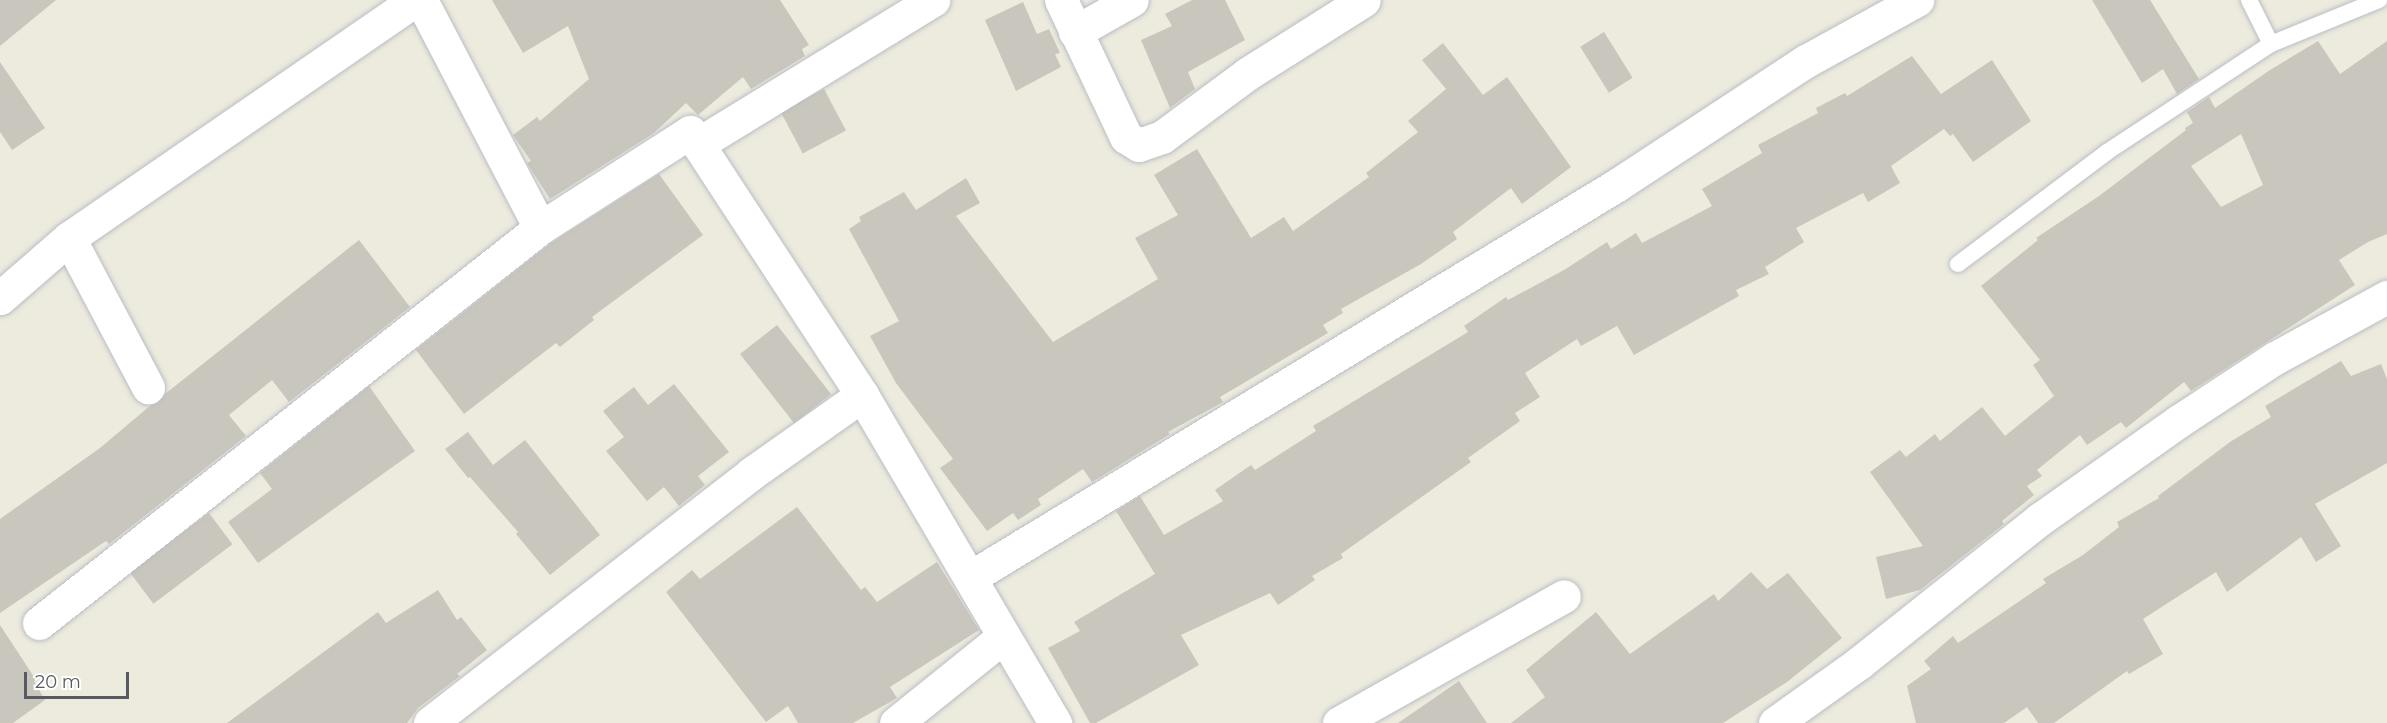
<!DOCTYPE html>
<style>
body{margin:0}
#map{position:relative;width:2387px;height:723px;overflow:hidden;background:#ecebde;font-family:Montserrat,sans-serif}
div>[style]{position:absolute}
.building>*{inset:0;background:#c9c7bd;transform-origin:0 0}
.roads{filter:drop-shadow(0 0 2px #bbbdc4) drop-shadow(0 0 2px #bbbdc4)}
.lane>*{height:16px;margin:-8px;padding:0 8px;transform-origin:8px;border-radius:8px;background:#fff}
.street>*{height:33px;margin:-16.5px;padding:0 16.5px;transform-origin:16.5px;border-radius:16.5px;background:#fff}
span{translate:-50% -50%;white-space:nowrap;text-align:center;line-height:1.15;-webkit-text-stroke:4.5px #fff;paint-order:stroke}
.scale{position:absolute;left:24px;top:672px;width:105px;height:27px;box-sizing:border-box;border:3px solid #575a61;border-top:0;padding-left:8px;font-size:18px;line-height:21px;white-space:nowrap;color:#575a61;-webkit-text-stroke:4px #fff;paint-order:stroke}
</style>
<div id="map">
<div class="building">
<div style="clip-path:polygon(0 0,56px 0,0 46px)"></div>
<div style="clip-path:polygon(492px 0,780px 0,809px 45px,802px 49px,805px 56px,751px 89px,743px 77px,698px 115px,686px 103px,654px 133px,550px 199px,527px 163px,531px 161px,513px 135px,537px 117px,540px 121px,589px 79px,568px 26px,523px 53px)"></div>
<div style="clip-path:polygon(1192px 0,1225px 0,1245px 40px,1188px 72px,1195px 89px,1170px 108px,1141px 40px,1172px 26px,1165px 14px)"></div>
<div style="clip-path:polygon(2092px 0,2150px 0,2199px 79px,2177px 94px,2163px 69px,2142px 83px)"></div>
<div style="clip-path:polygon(1023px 2px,1037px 34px,1049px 29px,1060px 53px,1055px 54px,1061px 67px,1016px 91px,985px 20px)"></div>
<div style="left:1604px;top:32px;width:54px;height:28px;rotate:58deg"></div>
<div style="clip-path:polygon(evenodd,2318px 41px,2340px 74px,2387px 41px,2387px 234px,2368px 242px,2339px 260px,2355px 285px,2191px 391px,2184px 382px,2126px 428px,2121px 422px,2087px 445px,2080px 435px,2037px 470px,2042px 476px,2027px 486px,2034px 495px,2002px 521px,2004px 524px,1920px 590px,1886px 599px,1876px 557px,1923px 546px,1870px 472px,1900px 450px,1906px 457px,1935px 434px,1940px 441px,1982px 407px,2005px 436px,2054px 396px,2033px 365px,2040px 360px,1981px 286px,2038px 240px,2036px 238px,2099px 196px,2186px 130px,2185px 128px,2193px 123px,2187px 112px,2209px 97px,2215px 108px,2270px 70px,2318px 41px,2241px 134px,2263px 185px,2221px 207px,2191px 166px,2241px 134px)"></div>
<div style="clip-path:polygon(1443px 43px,1483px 95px,1507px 77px,1571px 167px,1522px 204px,1511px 188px,1453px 232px,1457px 239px,1421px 264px,1341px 309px,1343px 313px,1323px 325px,1328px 333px,1220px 397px,1223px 402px,1168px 432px,1170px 434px,1092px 482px,1083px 469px,1038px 499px,1041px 505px,1018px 520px,1013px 513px,987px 531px,940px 468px,953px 459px,896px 383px,870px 336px,899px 321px,849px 229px,861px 221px,859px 217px,904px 192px,916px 210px,966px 178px,980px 203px,956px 216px,1053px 342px,1158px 279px,1135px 238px,1178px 215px,1154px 175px,1197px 149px,1251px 238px,1284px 217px,1293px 231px,1369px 177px,1366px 173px,1418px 132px,1408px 121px,1446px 89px,1422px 60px)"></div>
<div style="clip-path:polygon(1912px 56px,1941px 94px,1992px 60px,2031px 121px,1973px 162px,1953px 134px,1950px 136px,1944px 129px,1891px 166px,1900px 183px,1868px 202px,1863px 193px,1796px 228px,1804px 242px,1765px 267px,1769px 274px,1736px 290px,1739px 296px,1634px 355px,1617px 326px,1581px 346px,1577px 339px,1525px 373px,1540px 397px,1515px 413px,1520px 421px,1468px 458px,1471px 462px,1341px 554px,1343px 558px,1312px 576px,1315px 580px,1278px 605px,1270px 593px,1181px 635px,1199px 665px,1096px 723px,1090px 723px,1048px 648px,1080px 631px,1074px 622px,1155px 574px,1116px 511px,1140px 496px,1164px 535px,1223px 501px,1215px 490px,1251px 465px,1255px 470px,1316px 431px,1313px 426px,1468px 332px,1464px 326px,1506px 297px,1508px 300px,1564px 270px,1607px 242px,1611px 249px,1636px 233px,1642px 243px,1712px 206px,1702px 189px,1762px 153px,1758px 145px,1818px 113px,1816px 108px,1845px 93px,1847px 96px)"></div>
<div style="clip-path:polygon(0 62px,45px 128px,12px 150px,0 132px)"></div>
<div style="left:824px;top:89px;width:47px;height:49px;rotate:62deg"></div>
<div style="clip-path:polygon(659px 174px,703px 235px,592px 317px,594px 320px,560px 347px,556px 343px,464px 414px,416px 350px,551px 243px)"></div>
<div style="clip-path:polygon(359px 240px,410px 307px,289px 402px,272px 380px,229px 415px,246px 436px,109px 544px,106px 541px,0 613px,0 519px,100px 448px,151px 405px,157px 403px,165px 394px)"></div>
<div style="left:777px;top:325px;width:88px;height:47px;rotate:52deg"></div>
<div style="clip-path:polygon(2341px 361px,2351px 376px,2381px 364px,2387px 379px,2387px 463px,2315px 504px,2341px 546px,2316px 562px,2301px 537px,2227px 592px,2216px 572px,2143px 619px,2163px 654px,2129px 674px,2127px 671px,2054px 723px,2038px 723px,2027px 707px,2004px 723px,1916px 723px,1907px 686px,1931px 669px,1924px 661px,1953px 636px,1958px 643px,2046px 583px,2043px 579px,2083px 555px,2119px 527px,2117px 522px,2159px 498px,2158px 496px,2230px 442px,2271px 417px,2265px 406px)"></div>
<div style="clip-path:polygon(674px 384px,729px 452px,698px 476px,705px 485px,679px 506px,664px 487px,647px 501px,606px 451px,624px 437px,603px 411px,634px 387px,648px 405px)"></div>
<div style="clip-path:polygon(369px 386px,415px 451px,258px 563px,228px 522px,272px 489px,260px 473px)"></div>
<div style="clip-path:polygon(468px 432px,493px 465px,525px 440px,600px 535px,550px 575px,516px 534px,518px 532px,470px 477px,468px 478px,445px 449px)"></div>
<div style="clip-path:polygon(797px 507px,861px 590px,865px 587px,877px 602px,937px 562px,979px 630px,890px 687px,897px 698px,853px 723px,798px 723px,788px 706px,766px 722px,666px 592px,692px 570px,700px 579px)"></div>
<div style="left:209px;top:513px;width:39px;height:99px;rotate:53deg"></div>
<div style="clip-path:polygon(1751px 572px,1767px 589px,1788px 573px,1842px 638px,1787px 682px,1723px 723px,1511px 723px,1545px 697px,1526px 670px,1596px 612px,1630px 654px,1714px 594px,1718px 601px)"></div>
<div style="clip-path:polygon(438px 590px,457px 620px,461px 617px,487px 650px,457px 674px,460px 676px,418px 708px,407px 723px,227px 723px,378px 612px,386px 623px)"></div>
<div style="clip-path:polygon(0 625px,36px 680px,34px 681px,45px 700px,13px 723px,0 723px)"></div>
<div style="clip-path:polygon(1459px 681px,1487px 723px,1398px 723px)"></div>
</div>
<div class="roads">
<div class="lane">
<div style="left:2249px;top:0;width:49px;rotate:63.4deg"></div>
<div style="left:1958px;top:264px;width:186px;rotate:-36.9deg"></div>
<div style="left:2107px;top:152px;width:196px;rotate:-33.4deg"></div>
<div style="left:2271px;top:44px;width:117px;rotate:-22.2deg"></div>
</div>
<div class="street">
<div style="left:421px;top:0;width:257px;rotate:62.4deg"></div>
<div style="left:1061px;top:0;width:152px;rotate:64.6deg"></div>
<div style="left:1126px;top:137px;width:15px;rotate:32deg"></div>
<div style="left:1139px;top:145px;width:24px;rotate:-19deg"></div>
<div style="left:1162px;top:137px;width:106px;rotate:-36.5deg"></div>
<div style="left:1247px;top:74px;width:138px;rotate:-32.3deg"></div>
<div style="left:1075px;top:32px;width:65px;rotate:-29.3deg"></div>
<div style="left:698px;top:144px;width:276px;rotate:-31.5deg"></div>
<div style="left:69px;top:238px;width:169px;rotate:62.1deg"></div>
<div style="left:0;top:298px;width:91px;rotate:-41deg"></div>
<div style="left:69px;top:238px;width:420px;rotate:-34.5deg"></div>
<div style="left:971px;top:577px;width:756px;rotate:-31.25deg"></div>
<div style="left:1617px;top:185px;width:226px;rotate:-33.3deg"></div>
<div style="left:1806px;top:61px;width:127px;rotate:-28.8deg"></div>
<div style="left:39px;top:623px;width:638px;rotate:-38.25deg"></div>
<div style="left:540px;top:228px;width:178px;rotate:-32.6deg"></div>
<div style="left:690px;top:132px;width:314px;rotate:56.8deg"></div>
<div style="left:862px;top:395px;width:381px;rotate:59.5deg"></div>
<div style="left:430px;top:723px;width:408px;rotate:-37.8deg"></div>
<div style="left:752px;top:473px;width:135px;rotate:-35.3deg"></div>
<div style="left:896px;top:723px;width:137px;rotate:-38.8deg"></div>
<div style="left:1339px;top:723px;width:258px;rotate:-29.4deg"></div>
<div style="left:1775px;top:723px;width:103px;rotate:-35.5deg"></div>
<div style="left:1859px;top:663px;width:231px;rotate:-38.5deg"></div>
<div style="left:2040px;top:519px;width:170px;rotate:-35.2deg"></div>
<div style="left:2179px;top:421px;width:115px;rotate:-33.3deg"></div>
<div style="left:2275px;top:358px;width:128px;rotate:-28.6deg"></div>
</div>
</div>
<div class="scale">20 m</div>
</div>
